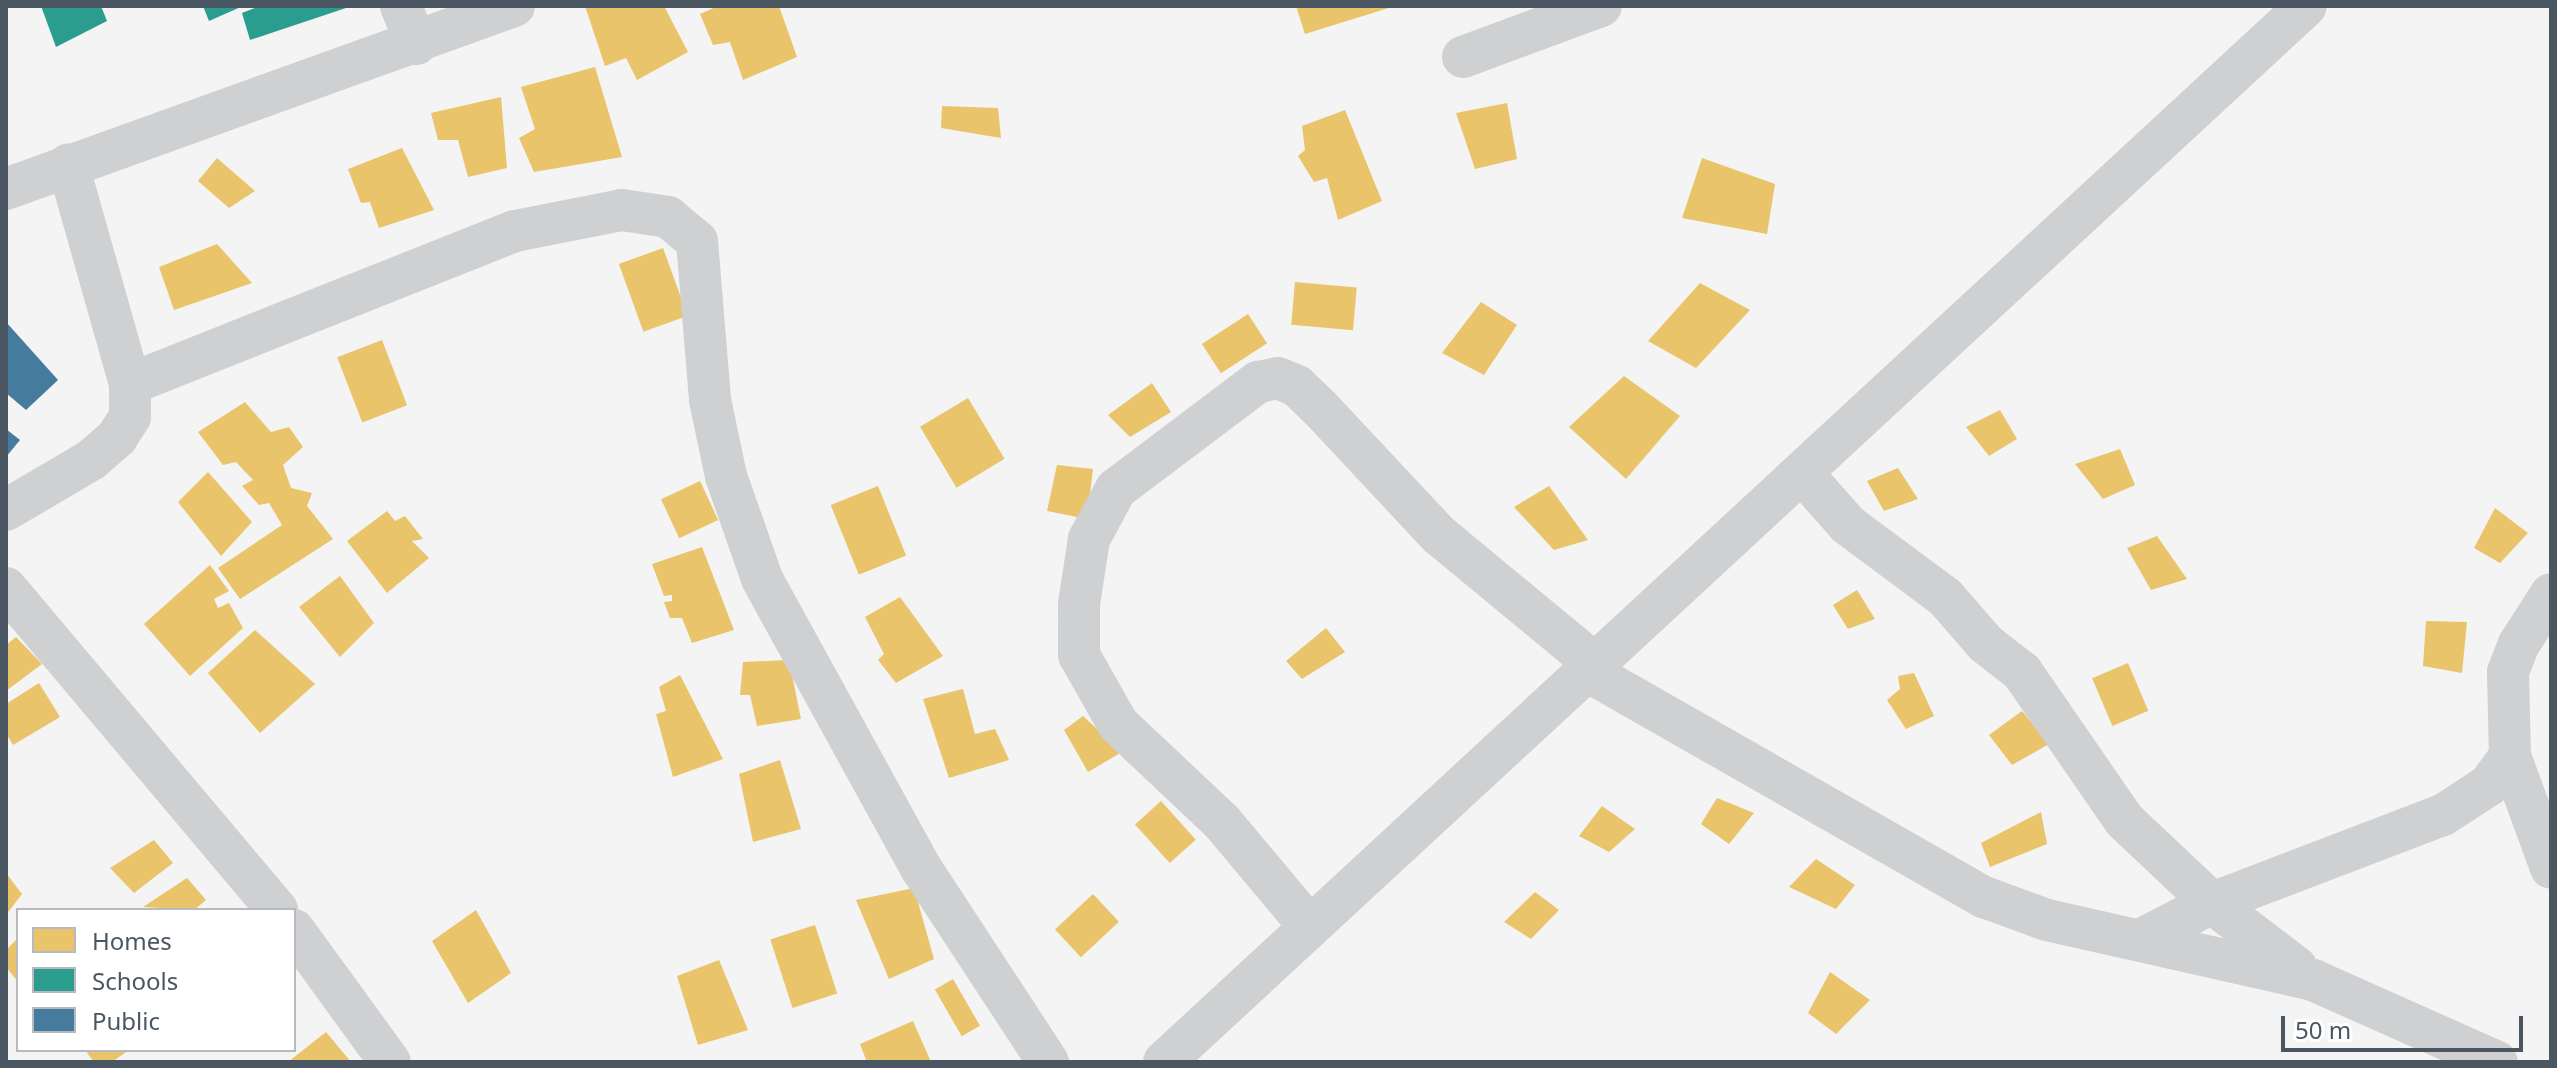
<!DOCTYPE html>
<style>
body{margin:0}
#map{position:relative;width:2557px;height:1068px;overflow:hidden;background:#f4f4f4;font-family:"Noto Sans",sans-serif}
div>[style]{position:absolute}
.homes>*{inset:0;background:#e9c46a;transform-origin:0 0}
.schools>*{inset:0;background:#2a9d8f}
.public>*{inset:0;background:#457b9d}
.minor>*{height:42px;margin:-21px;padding:0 21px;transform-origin:21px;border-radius:21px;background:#ced0d2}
span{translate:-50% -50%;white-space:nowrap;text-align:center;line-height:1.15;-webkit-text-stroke:8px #fff;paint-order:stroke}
.frame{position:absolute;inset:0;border:8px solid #4a5661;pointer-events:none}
.legend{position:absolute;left:16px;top:908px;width:280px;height:144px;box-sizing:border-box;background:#fff;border:2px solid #b7bbc0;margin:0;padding:10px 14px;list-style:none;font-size:24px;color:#4a5661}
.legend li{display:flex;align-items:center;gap:16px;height:40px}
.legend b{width:40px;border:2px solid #b7bbc0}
.scale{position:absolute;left:2281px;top:1016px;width:242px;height:36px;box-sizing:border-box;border:4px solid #4a5661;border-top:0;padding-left:10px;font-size:24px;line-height:28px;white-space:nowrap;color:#4a5661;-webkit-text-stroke:6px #fff;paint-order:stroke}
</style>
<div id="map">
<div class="homes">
<div style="clip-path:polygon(585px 6px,664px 6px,688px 52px,637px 80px,626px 58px,605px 66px)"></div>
<div style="clip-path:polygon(718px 6px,779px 6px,797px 57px,743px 80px,730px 42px,713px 45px,700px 14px)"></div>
<div style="clip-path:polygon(1296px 6px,1392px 6px,1392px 7px,1305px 34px)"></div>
<div style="clip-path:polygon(595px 67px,622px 157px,534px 172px,519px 138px,535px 129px,521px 87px)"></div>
<div style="clip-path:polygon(501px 97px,507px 168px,468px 177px,458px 140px,438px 140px,431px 113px)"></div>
<div style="clip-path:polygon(1507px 103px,1517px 159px,1475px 169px,1456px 113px)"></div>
<div style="clip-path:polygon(942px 106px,998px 108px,1001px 138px,941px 128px)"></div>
<div style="clip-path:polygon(1345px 110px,1382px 201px,1338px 220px,1327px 178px,1314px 182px,1298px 156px,1305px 150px,1302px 126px)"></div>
<div style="clip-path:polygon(402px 148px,434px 210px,379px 228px,370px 202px,361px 203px,348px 169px)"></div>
<div style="clip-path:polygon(217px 158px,255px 191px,229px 208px,198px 181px)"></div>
<div style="clip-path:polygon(1702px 158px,1775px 184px,1767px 234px,1682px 218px)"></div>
<div style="clip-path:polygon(217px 244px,252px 283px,174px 310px,159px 267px)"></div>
<div style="left:663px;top:248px;width:72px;height:47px;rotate:70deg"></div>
<div style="left:1295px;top:282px;width:62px;height:43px;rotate:5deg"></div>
<div style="clip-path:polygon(1700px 283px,1750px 310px,1696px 368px,1648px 341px)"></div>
<div style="clip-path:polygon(1481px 302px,1517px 325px,1484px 375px,1442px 353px)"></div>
<div style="left:1248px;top:314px;width:35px;height:55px;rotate:57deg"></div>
<div style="left:382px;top:340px;width:70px;height:48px;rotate:69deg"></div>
<div style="clip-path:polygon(1624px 376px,1680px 416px,1626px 479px,1569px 427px)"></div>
<div style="clip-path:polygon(1152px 383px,1171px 412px,1130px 437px,1108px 415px)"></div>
<div style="left:968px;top:398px;width:71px;height:56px;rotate:59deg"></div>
<div style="clip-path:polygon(245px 402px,271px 432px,289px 427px,303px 447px,283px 465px,291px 488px,312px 493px,307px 506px,333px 539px,240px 599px,218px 568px,282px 525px,269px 503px,259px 505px,242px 486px,253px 480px,236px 462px,223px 465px,198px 432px)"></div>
<div style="clip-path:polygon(2000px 410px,2017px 439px,1989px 456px,1966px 427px)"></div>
<div style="clip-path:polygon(2120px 449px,2135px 485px,2103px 499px,2075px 464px)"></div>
<div style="clip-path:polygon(1057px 465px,1093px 469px,1087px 519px,1047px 511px)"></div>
<div style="clip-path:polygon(1898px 468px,1918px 499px,1884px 511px,1867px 481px)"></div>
<div style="clip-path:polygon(208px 472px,252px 522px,221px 556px,178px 502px)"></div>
<div style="left:700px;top:481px;width:43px;height:43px;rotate:65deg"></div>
<div style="left:878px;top:486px;width:75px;height:51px;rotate:68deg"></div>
<div style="clip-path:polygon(1549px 486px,1588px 540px,1554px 550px,1514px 507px)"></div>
<div style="clip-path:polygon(2495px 508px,2528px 533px,2500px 563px,2474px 548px)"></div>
<div style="clip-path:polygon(387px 511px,395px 521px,405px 516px,423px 539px,412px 541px,429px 558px,387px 593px,347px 541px)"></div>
<div style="clip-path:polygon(2157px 536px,2187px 579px,2151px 590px,2127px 548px)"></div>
<div style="clip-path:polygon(702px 547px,734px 630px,692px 643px,682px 618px,670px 618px,664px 602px,672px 601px,672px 595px,664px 596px,652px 564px)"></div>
<div style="clip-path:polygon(210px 565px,229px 591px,214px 599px,218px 608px,229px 603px,243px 628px,190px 676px,144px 624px)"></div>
<div style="clip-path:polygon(340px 576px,374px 623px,340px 657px,299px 607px)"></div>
<div style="clip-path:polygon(1857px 590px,1875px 619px,1848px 629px,1833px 605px)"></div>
<div style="clip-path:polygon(900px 597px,943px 656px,896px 683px,878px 660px,884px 654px,865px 617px)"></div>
<div style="clip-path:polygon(2426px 621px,2467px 622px,2462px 673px,2423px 666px)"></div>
<div style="clip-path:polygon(1326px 628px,1345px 652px,1302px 679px,1286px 661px)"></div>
<div style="clip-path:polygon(255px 630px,315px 684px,260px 733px,208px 673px)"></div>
<div style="clip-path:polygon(16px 637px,42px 664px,6px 691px,6px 645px)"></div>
<div style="clip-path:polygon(789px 660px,801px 719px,757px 726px,750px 695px,740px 695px,743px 662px)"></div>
<div style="left:2128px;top:663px;width:52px;height:39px;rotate:67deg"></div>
<div style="clip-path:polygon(1914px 673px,1934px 716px,1906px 729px,1887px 700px,1900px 689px,1898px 676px)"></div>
<div style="clip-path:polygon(680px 675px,723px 759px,673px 777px,656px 714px,666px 711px,659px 687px)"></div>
<div style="clip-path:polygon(39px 683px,60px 717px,13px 745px,6px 733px,6px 704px)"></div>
<div style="clip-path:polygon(963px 689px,975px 734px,995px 729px,1009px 760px,949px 778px,923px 699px)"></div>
<div style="clip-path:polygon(2022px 711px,2049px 744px,2012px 765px,1989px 735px)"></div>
<div style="clip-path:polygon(1083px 716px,1122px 752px,1088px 772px,1064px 730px)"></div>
<div style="clip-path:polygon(780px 760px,801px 829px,753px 842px,739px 774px)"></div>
<div style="clip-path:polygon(1717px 798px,1754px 813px,1729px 844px,1701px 824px)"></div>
<div style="left:1161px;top:801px;width:52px;height:35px;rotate:48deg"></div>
<div style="clip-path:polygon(1602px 806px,1635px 829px,1609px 852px,1579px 836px)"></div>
<div style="clip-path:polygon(2041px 812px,2047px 844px,1990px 867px,1981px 843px)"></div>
<div style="clip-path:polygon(154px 840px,173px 863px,134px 893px,110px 868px)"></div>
<div style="clip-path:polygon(1816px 859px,1855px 885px,1836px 909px,1789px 887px)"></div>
<div style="clip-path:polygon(6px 873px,22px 894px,6px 915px)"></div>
<div style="clip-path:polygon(187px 878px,206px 900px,194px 910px,143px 907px)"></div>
<div style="clip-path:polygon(914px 888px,934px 959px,889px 979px,856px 900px)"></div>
<div style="clip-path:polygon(1535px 892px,1559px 910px,1531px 939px,1504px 922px)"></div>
<div style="left:1093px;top:894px;width:38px;height:52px;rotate:47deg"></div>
<div style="clip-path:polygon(476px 910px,511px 973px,468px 1003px,432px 941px)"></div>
<div style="left:815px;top:925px;width:72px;height:47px;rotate:72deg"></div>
<div style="clip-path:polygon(18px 938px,18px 982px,6px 967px,6px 950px)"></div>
<div style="clip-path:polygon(719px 960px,748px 1030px,698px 1045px,677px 976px)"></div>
<div style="clip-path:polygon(1830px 972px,1870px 1000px,1836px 1034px,1808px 1013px)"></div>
<div style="left:953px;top:979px;width:54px;height:21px;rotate:60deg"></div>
<div style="clip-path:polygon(913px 1021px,931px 1062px,867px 1062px,860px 1044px)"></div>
<div style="clip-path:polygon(326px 1032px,351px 1062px,288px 1062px)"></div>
<div style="clip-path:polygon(85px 1050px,129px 1050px,112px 1062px,94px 1062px)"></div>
</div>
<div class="schools">
<div style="clip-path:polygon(41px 6px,101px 6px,107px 21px,56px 47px)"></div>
<div style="clip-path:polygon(203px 6px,243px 6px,209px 21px)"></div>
<div style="clip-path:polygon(260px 6px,349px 6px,349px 7px,250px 40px,242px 13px)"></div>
</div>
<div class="public">
<div style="clip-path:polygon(6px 322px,58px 380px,26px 410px,6px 393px)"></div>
<div style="clip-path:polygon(6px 429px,20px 440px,6px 457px)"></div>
</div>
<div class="minor">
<div style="left:401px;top:6px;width:41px;rotate:68.5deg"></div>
<div style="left:1463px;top:57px;width:147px;rotate:-20.3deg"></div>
<div style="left:6px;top:189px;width:540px;rotate:-19.81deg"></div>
<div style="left:130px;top:384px;width:414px;rotate:-21.7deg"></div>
<div style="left:515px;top:231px;width:109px;rotate:-11.1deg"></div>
<div style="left:622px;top:210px;width:47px;rotate:8.7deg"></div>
<div style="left:668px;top:217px;width:38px;rotate:40deg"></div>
<div style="left:697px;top:241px;width:160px;rotate:85.3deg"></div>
<div style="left:710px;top:400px;width:78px;rotate:78.1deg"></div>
<div style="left:726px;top:476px;width:109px;rotate:70.7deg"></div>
<div style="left:762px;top:579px;width:330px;rotate:61.2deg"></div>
<div style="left:921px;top:868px;width:232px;rotate:56.8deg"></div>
<div style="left:1802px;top:473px;width:69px;rotate:48.5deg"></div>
<div style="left:1848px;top:525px;width:121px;rotate:36.6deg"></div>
<div style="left:1945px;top:597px;width:62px;rotate:48.9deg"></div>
<div style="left:1986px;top:644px;width:46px;rotate:37.9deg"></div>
<div style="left:2022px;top:672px;width:180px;rotate:55.4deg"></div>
<div style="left:2124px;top:820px;width:121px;rotate:43.3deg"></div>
<div style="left:2212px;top:903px;width:106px;rotate:37.3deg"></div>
<div style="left:6px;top:510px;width:99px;rotate:-30.5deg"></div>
<div style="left:91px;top:460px;width:35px;rotate:-41deg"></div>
<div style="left:117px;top:437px;width:24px;rotate:-57deg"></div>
<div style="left:130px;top:417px;width:33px;rotate:-90deg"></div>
<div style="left:130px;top:384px;width:228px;rotate:-105.8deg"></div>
<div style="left:6px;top:588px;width:421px;rotate:49.9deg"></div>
<div style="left:1589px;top:672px;width:455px;rotate:29.7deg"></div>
<div style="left:1984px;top:897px;width:67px;rotate:20.1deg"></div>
<div style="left:2047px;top:920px;width:273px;rotate:12.7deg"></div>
<div style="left:2313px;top:980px;width:201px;rotate:24deg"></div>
<div style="left:2510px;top:756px;width:119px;rotate:69.9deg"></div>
<div style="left:1309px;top:926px;width:136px;rotate:-129.9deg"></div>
<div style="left:1222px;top:822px;width:143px;rotate:-136.7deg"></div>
<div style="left:1118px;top:724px;width:79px;rotate:-119.5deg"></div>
<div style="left:1079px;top:655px;width:51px;rotate:-90deg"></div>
<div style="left:1079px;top:604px;width:66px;rotate:-81.3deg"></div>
<div style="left:1089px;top:539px;width:57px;rotate:-61.6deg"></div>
<div style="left:1116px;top:489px;width:178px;rotate:-37deg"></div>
<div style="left:1258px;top:382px;width:20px;rotate:-11deg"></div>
<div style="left:1278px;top:378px;width:21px;rotate:23deg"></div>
<div style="left:1297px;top:386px;width:32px;rotate:44deg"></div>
<div style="left:1320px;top:408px;width:174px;rotate:46.9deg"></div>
<div style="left:1439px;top:535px;width:204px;rotate:39.6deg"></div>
<div style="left:294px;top:930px;width:163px;rotate:54deg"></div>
<div style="left:2140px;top:940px;width:81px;rotate:-27.2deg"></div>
<div style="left:2212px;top:903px;width:247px;rotate:-20.9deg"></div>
<div style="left:2443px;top:815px;width:55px;rotate:-33.1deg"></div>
<div style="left:2489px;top:785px;width:36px;rotate:-54deg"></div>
<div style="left:2510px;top:756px;width:84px;rotate:-91.4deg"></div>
<div style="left:2508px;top:672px;width:30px;rotate:-69deg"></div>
<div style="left:2519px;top:644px;width:59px;rotate:-57.4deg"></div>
<div style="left:1164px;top:1062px;width:1555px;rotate:-42.76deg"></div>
</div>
<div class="frame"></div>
<ul class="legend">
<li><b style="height:22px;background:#e9c46a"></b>Homes</li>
<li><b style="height:22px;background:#2a9d8f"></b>Schools</li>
<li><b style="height:22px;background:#457b9d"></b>Public</li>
</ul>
<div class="scale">50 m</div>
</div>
